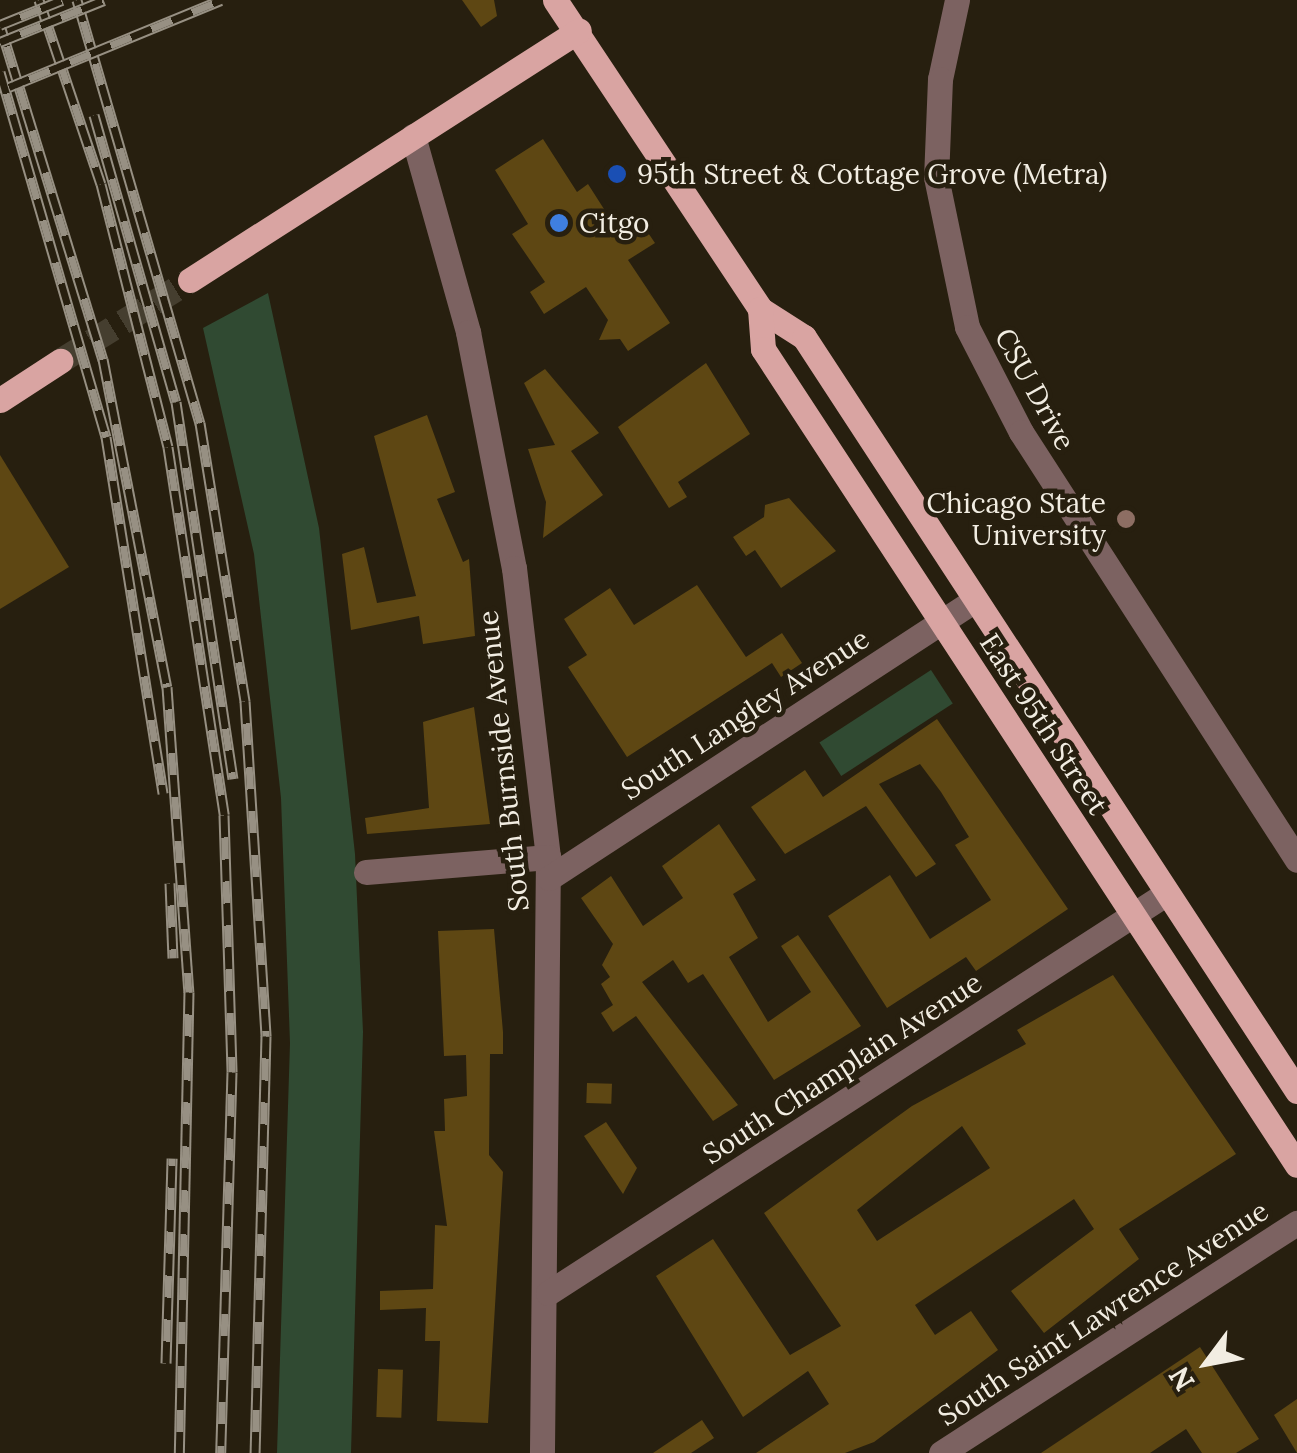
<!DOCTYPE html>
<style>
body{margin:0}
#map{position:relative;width:1297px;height:1453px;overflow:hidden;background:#271f0f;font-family:Lora,serif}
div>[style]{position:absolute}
.green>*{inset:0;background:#304a32;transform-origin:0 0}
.building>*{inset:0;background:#5e4713;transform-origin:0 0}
.major-tunnel>*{height:25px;margin-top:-12.5px;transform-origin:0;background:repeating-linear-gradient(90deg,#453e2f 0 25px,transparent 0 37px)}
.minor>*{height:25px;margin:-12.5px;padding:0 12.5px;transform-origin:12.5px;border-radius:12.5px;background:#7c6261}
.major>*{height:25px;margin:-12.5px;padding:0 12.5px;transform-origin:12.5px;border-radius:12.5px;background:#d9a4a2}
.rail>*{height:11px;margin-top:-5.5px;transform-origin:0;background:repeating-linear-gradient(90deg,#271f0f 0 22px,#979083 0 44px);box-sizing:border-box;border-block:2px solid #979083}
.dots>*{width:28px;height:28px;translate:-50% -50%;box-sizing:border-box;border:5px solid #271f0f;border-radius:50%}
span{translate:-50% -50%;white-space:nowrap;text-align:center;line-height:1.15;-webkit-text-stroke:9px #271f0f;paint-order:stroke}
.poi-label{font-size:28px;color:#f2ede2}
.left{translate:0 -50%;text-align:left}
.right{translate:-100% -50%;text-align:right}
.street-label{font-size:28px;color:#f2ede2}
.north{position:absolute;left:1157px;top:1313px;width:100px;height:100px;-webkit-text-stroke:8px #271f0f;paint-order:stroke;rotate:238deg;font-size:28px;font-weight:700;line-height:40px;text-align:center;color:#f2ede2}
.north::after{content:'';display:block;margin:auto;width:35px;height:45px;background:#f2ede2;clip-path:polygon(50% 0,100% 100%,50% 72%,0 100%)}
</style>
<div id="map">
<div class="green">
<div style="clip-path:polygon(268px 293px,319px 528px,355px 854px,363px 1032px,351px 1453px,277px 1453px,290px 1043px,281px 798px,254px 554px,203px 328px)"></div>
<div style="left:931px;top:670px;width:40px;height:133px;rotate:57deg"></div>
</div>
<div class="building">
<div style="clip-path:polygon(462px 0,494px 0,497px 16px,481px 27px)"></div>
<div style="clip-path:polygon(543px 139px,577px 192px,588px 184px,618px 231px,638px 218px,655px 243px,628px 260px,670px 323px,628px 351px,620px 339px,599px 340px,608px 320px,586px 287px,544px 314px,530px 292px,545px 282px,512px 234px,528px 224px,495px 170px)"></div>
<div style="clip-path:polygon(706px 363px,750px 434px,678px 482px,687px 497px,669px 508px,618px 427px)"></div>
<div style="clip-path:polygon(545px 369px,599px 433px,571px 451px,603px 495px,543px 538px,546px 502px,528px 449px,555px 445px,524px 383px)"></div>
<div style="clip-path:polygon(427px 415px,455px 492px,437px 499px,463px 562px,469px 559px,475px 636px,423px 644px,419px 616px,351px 630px,342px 554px,364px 547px,377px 603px,416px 596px,374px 436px)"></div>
<div style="clip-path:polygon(0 455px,69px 567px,0 609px)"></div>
<div style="clip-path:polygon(789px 498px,836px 551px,781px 588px,755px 550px,746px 556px,733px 537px,764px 517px,765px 505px)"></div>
<div style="clip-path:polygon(697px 585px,746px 657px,782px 633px,802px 663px,781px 677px,772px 663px,627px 757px,568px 667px,587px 655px,564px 619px,610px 588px,634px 625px)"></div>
<div style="clip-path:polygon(474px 707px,490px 824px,367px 834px,365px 818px,429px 808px,423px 722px)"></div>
<div style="clip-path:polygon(937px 719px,1068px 909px,976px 971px,966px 957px,887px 1008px,828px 916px,890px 875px,930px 939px,991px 900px,955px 845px,969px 837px,941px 792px,920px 764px,879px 784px,936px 864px,916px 877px,866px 806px,785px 854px,751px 807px,805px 770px,823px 797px)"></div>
<div style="clip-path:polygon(719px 824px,756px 880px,733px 894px,758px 938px,729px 957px,768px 1022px,811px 992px,781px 946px,798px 935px,861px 1026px,774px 1080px,703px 974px,688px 983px,673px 960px,642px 982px,738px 1105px,713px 1121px,636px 1016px,613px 1032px,601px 1013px,613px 1005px,601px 984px,610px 977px,602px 965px,613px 944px,581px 898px,611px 876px,643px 926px,683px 898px,662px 866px)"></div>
<div style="clip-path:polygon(494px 929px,503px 1032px,503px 1054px,490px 1054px,489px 1155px,503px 1172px,488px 1423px,437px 1421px,440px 1341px,425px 1341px,426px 1308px,380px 1310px,380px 1291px,433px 1289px,435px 1225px,447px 1226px,434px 1131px,445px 1131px,444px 1099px,467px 1096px,466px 1055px,444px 1056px,438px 931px)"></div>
<div style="clip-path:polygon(evenodd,1113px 975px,1236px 1154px,1119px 1229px,1139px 1259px,1044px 1333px,1011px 1291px,1094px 1229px,1074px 1199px,915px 1305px,935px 1335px,971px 1311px,998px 1350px,874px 1442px,845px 1453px,756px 1453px,829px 1404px,808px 1371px,743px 1417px,656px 1276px,713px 1239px,790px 1355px,841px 1326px,764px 1213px,912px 1106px,1026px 1044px,1017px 1030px,1113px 975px,962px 1126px,990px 1168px,877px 1241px,857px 1210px,962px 1126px)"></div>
<div style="left:587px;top:1083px;width:25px;height:20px;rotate:2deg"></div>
<div style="clip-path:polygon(606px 1122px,637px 1168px,623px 1194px,584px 1136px)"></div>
<div style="clip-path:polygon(1200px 1347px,1259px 1439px,1236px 1453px,1202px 1453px,1186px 1429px,1150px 1453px,1041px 1453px)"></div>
<div style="left:378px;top:1369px;width:25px;height:48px;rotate:2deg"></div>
<div style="clip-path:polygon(1297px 1399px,1297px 1453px,1274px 1415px)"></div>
<div style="clip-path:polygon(702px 1420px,714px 1438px,691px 1453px,653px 1453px)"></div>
</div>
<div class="major-tunnel">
<div style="left:60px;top:361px;width:153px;rotate:-31.9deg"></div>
</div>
<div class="minor">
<div style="left:957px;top:0;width:81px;rotate:102.1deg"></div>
<div style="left:940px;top:79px;width:98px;rotate:92.3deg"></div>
<div style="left:936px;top:177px;width:153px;rotate:78.3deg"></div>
<div style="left:967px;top:327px;width:118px;rotate:62.8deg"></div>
<div style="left:1021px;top:432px;width:509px;rotate:57.18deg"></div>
<div style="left:413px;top:136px;width:204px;rotate:74.3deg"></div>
<div style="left:468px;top:332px;width:240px;rotate:79deg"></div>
<div style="left:514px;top:568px;width:291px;rotate:83.3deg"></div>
<div style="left:548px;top:857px;width:596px;rotate:90.58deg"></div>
<div style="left:366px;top:872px;width:183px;rotate:-4.7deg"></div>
<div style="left:549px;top:878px;width:509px;rotate:-33.13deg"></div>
<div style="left:548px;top:1293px;width:737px;rotate:-32.87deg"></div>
<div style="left:941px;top:1453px;width:424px;rotate:-32.9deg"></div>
</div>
<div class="major">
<div style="left:555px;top:0;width:371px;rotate:56.4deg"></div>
<div style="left:760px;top:309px;width:52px;rotate:32.5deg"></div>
<div style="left:804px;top:337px;width:901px;rotate:56.82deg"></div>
<div style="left:190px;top:280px;width:462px;rotate:-32.7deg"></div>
<div style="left:760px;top:309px;width:40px;rotate:85.7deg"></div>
<div style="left:763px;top:349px;width:975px;rotate:56.8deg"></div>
<div style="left:0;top:400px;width:72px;rotate:-33deg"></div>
</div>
<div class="rail">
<div style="left:39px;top:0;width:194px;rotate:71.4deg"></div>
<div style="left:101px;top:184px;width:271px;rotate:75.7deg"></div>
<div style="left:168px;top:447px;width:372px;rotate:81.3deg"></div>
<div style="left:224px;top:815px;width:257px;rotate:88.2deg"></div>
<div style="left:232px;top:1072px;width:381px;rotate:91.7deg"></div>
<div style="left:77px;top:0;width:441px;rotate:73.8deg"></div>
<div style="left:200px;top:423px;width:282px;rotate:80.8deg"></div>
<div style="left:245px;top:701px;width:336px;rotate:86.4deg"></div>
<div style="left:266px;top:1036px;width:417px;rotate:91.5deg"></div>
<div style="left:0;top:25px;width:350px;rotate:72.9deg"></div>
<div style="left:103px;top:359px;width:334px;rotate:79deg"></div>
<div style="left:167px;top:687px;width:306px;rotate:85.9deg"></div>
<div style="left:189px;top:992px;width:461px;rotate:91.2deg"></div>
<div style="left:0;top:25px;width:67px;rotate:-22deg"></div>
<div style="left:0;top:42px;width:112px;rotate:-22deg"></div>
<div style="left:0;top:72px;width:380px;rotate:73.8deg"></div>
<div style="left:106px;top:437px;width:361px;rotate:80.9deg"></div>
<div style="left:9px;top:87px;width:229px;rotate:-22.3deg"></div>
<div style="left:94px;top:115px;width:298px;rotate:74.1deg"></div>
<div style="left:176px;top:402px;width:381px;rotate:81.4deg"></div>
<div style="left:170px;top:883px;width:75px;rotate:87.7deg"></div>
<div style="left:166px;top:1363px;width:205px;rotate:-88.3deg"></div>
</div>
<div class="dots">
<div style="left:617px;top:174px;background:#1a4fb4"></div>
<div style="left:559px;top:223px;background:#3f7fe0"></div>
<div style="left:1126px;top:519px;background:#8d6e63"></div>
</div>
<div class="poi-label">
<span class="left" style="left:637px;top:174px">95th Street &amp; Cottage Grove (Metra)</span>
<span class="left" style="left:579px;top:223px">Citgo</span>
<span class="right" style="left:1106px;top:519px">Chicago State<br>University</span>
</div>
<div class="street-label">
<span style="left:1035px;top:389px;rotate:61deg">CSU Drive</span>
<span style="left:745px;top:714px;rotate:-33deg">South Langley Avenue</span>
<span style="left:1044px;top:724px;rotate:57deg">East 95th Street</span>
<span style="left:503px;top:761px;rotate:-96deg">South Burnside Avenue</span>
<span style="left:842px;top:1068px;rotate:-33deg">South Champlain Avenue</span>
<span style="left:1103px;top:1313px;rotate:-33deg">South Saint Lawrence Avenue</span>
</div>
<div class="north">N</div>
</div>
